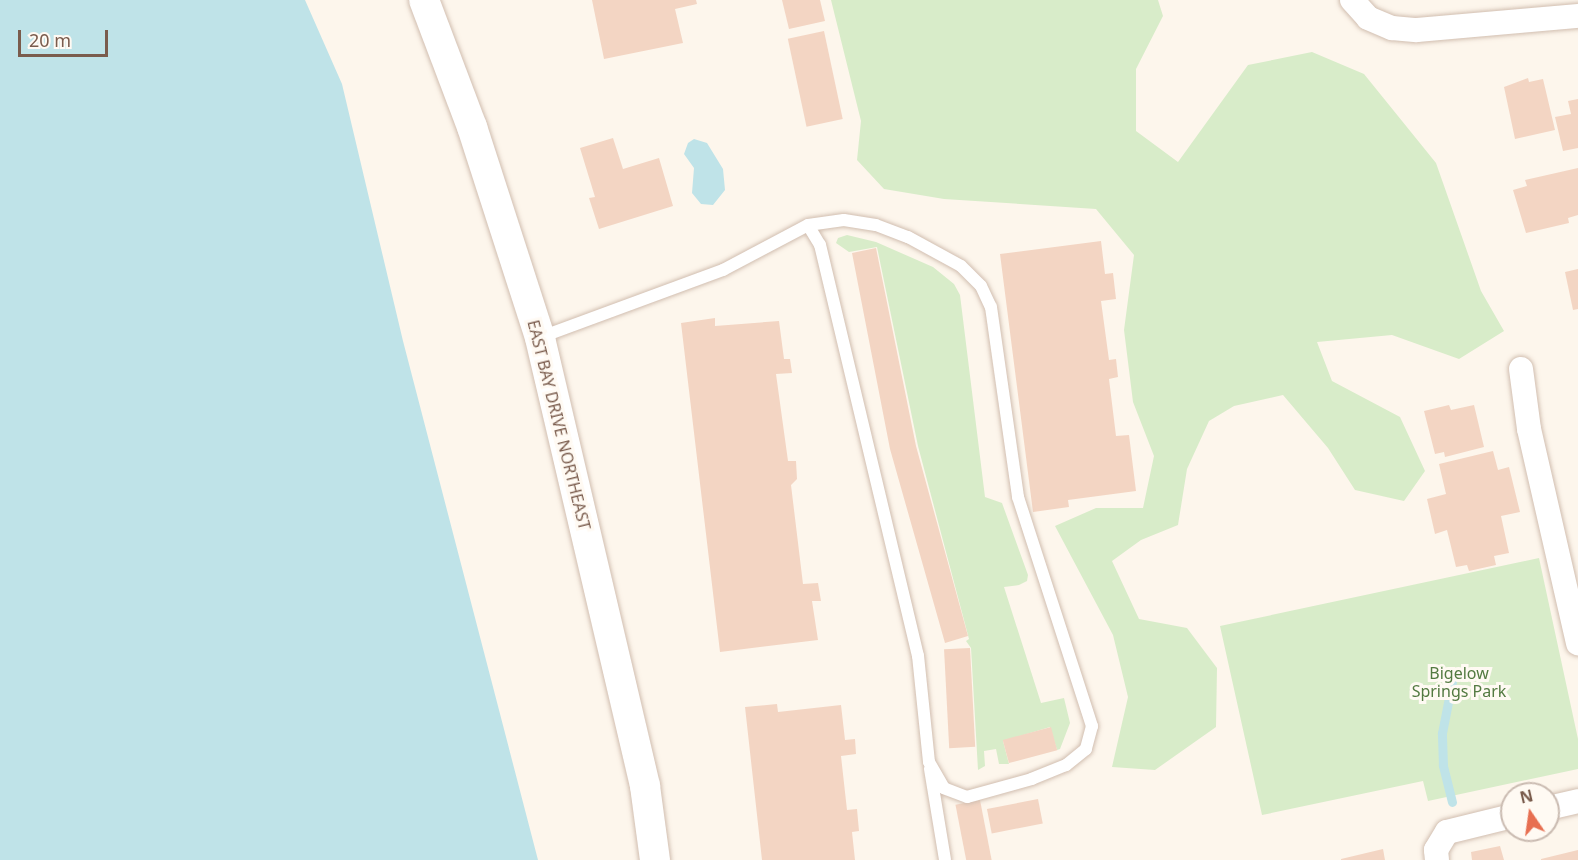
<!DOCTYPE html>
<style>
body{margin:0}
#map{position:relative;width:1578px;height:860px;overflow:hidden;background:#fdf6ec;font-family:"Noto Sans",sans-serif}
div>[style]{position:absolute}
.green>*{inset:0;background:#d8ecc9}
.water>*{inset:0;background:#bfe3e8}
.stream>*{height:9px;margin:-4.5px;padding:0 4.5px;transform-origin:4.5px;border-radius:4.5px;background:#bfe3e8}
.building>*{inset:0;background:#f3d5c3;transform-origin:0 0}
.roads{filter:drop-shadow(0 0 2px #d1beb0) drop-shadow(0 0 2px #d1beb0)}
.service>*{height:12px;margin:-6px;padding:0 6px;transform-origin:6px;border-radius:6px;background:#fff}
.minor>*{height:24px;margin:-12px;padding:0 12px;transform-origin:12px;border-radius:12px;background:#fff}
.tertiary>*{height:30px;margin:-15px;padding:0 15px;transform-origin:15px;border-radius:15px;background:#fff}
span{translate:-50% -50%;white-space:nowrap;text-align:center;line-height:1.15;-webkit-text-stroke:6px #fffaf3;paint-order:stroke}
.street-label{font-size:16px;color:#7a5c4d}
.park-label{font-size:16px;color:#537a41}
.north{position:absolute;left:1500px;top:782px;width:60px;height:60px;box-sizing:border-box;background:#fffaf3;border:2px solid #cabbb1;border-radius:50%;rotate:347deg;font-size:16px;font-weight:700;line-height:24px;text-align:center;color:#7a5c4d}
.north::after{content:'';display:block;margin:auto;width:21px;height:27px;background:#e76f51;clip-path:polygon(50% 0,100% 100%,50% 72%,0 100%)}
.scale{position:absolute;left:18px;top:30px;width:90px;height:27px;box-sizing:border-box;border:3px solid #7a5c4d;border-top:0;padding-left:8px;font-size:18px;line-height:21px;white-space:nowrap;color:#7a5c4d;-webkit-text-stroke:4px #fffaf3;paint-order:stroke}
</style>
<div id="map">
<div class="green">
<div style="clip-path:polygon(831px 0,1158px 0,1163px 16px,1136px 69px,1136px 131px,1178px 162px,1248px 65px,1312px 52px,1364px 74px,1436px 163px,1481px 291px,1504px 331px,1459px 359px,1392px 335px,1317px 342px,1332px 381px,1400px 417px,1425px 471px,1404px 501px,1355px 490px,1328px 448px,1283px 395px,1234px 406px,1209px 421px,1187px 469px,1178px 525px,1141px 540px,1112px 561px,1139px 619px,1187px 628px,1217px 668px,1216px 727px,1155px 770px,1112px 767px,1128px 697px,1113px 635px,1055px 526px,1096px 508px,1143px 508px,1154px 456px,1133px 402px,1124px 330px,1134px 255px,1096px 209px,944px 199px,884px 189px,857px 160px,861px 121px)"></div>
<div style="clip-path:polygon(847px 235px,876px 242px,933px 267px,954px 284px,960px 295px,985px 497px,1002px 503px,1028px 575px,1027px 581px,1019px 585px,1004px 587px,1041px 703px,1064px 698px,1070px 723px,1060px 749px,1057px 750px,1050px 727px,1003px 741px,1009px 764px,999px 764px,996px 749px,984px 751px,985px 766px,978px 770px,971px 648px,966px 641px,969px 639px,918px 446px,877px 247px,849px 252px,836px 243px,838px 238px)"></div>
<div style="clip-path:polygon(1539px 558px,1578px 739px,1578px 769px,1428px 801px,1423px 781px,1262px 815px,1220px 626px)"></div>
</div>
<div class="water">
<div style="clip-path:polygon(0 0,305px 0,342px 84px,403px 341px,538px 860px,0 860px)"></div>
<div style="clip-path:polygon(694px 139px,707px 143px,723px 169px,725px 190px,713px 205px,701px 204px,692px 193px,694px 168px,684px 154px,688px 143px)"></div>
</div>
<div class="stream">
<div style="left:1452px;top:802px;width:38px;rotate:-104deg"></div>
<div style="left:1443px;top:765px;width:32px;rotate:-92deg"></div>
<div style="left:1442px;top:733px;width:52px;rotate:-78.9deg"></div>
</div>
<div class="building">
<div style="clip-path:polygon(592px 0,696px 0,697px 4px,675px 9px,683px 43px,604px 59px)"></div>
<div style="clip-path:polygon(782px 0,820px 0,825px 21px,789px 29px)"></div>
<div style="left:824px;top:31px;width:90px;height:37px;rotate:78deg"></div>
<div style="clip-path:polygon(1528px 78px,1529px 82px,1543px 79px,1555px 130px,1515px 139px,1504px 87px)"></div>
<div style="clip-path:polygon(1578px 99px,1578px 148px,1563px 151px,1555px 117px,1571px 114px,1568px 101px)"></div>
<div style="clip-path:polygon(613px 138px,623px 169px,659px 158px,673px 206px,599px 229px,589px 198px,595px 197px,580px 148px)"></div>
<div style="clip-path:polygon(1578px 168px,1578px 215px,1568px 218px,1569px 223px,1526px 233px,1513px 190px,1527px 186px,1525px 180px)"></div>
<div style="clip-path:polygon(1101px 241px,1105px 274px,1113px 273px,1116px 299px,1101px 301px,1109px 360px,1116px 359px,1118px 377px,1109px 379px,1116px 436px,1129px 435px,1136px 491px,1068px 500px,1069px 507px,1033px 512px,1000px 254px)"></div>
<div style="clip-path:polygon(876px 248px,916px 446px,968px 636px,945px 643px,890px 449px,852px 253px)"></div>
<div style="clip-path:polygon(1578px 269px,1578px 309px,1573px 310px,1565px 272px)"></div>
<div style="clip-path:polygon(715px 318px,715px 326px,779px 321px,784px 359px,790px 359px,792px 373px,776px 374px,788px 461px,796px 461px,797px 479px,791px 485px,803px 584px,818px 583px,821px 601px,812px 601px,818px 640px,720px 652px,681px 323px)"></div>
<div style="clip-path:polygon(1449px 405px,1451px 410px,1474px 405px,1484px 447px,1445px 457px,1444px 452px,1435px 454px,1424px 411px)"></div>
<div style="clip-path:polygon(1493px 451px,1498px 470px,1509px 467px,1520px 512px,1501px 516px,1509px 553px,1494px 556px,1496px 565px,1469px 571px,1467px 565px,1456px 567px,1447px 530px,1435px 534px,1427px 499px,1446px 494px,1439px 464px)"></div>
<div style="left:970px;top:648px;width:99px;height:26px;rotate:87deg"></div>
<div style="clip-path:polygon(777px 704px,778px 712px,841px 705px,845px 740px,855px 739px,856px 754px,841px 756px,847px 810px,857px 809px,859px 831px,852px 832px,855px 860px,762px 860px,745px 707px)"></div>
<div style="left:1051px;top:727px;width:24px;height:50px;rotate:75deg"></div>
<div style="left:1038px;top:799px;width:25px;height:52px;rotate:79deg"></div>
<div style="left:980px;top:800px;width:61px;height:25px;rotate:79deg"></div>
<div style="clip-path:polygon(1500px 846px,1504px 860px,1472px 860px,1471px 852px)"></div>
<div style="clip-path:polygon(1383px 849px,1385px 860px,1341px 860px,1341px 859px)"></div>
<div style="clip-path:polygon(1578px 850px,1578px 860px,1541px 860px,1541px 859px)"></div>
</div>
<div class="roads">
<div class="service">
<div style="left:541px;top:337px;width:194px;rotate:-20.2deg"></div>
<div style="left:723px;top:270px;width:96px;rotate:-27.9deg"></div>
<div style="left:808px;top:225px;width:36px;rotate:-8deg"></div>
<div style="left:844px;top:220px;width:32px;rotate:9deg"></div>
<div style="left:876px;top:225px;width:34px;rotate:21deg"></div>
<div style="left:908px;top:237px;width:60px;rotate:28.7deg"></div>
<div style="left:961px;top:266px;width:28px;rotate:45deg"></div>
<div style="left:981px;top:286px;width:23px;rotate:65deg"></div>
<div style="left:991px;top:307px;width:192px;rotate:81.9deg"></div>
<div style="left:1018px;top:497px;width:241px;rotate:72.1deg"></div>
<div style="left:1092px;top:726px;width:24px;rotate:105deg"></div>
<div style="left:1086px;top:749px;width:26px;rotate:141deg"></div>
<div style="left:1066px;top:765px;width:37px;rotate:158deg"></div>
<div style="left:1032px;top:779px;width:67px;rotate:164.5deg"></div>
<div style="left:967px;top:797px;width:25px;rotate:-159deg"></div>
<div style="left:944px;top:788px;width:30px;rotate:-120deg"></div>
<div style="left:929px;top:762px;width:107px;rotate:-95.9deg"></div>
<div style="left:918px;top:656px;width:423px;rotate:-103.4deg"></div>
<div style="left:820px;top:245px;width:23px;rotate:-121deg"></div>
<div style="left:930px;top:769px;width:92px;rotate:80.6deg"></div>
</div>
<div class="minor">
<div style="left:1352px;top:0;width:24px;rotate:48deg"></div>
<div style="left:1368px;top:18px;width:26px;rotate:23deg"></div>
<div style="left:1392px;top:28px;width:25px;rotate:5deg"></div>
<div style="left:1417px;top:30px;width:162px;rotate:-5deg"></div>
<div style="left:1521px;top:369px;width:61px;rotate:82.4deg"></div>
<div style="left:1529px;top:429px;width:220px;rotate:77.1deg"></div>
<div style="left:1548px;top:808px;width:31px;rotate:-13deg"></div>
<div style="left:1437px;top:860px;width:10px;rotate:-96deg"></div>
<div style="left:1436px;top:850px;width:21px;rotate:-59deg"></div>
<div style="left:1447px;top:832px;width:67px;rotate:-13.8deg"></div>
</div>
<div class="tertiary">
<div style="left:424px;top:0;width:136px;rotate:69.3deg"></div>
<div style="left:472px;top:127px;width:222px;rotate:72.1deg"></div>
<div style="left:540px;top:338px;width:460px;rotate:76.8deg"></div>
<div style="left:645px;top:786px;width:75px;rotate:82.3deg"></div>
</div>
</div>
<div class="street-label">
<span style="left:559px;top:425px;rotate:76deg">EAST BAY DRIVE NORTHEAST</span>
</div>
<div class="park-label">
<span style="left:1459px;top:682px">Bigelow<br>Springs Park</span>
</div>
<div class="north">N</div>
<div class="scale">20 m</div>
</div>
